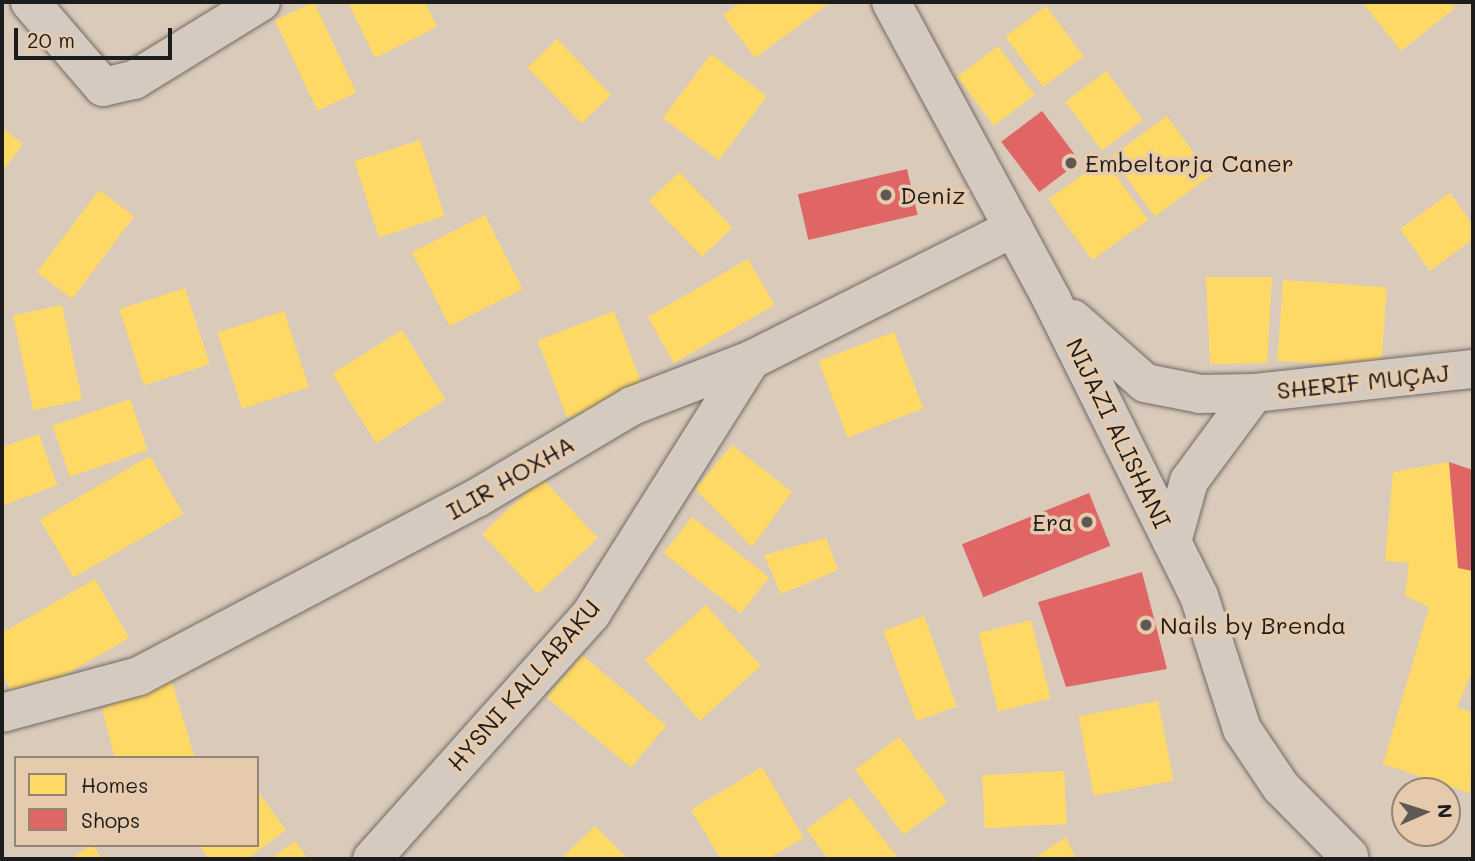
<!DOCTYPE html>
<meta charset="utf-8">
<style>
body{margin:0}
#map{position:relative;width:1475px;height:861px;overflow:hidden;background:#d9caba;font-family:Mali,sans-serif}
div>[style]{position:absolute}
.homes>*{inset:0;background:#ffd966;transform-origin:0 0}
.shops>*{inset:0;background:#e06666;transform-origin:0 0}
.roads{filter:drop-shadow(0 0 2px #716a63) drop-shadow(0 0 2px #716a63)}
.minor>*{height:38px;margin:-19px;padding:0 19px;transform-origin:19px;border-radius:19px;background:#d4cabf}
.dots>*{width:19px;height:19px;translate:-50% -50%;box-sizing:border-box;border:4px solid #e6caad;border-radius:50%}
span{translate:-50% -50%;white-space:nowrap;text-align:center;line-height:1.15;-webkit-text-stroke:7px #e6caad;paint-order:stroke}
.poi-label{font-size:24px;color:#1c1c1c}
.left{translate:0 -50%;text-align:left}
.right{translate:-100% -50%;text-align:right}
.street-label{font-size:24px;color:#1c1c1c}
.frame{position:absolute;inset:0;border:4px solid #1c1c1c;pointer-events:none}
.legend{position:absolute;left:14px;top:756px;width:245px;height:91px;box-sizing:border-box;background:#e6caad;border:2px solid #958473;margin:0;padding:9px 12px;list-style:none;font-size:21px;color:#1c1c1c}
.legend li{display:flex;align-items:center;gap:14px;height:35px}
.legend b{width:35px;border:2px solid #958473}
.north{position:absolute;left:1391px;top:777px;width:70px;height:70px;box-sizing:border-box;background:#e6caad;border:2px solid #958473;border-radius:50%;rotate:87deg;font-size:19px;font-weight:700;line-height:28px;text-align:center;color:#1c1c1c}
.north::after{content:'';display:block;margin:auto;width:24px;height:32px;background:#5e5953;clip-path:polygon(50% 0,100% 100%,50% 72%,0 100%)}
.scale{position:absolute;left:14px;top:28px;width:158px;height:32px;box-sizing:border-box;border:4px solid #1c1c1c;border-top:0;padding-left:9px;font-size:21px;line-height:24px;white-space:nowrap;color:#1c1c1c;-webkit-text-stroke:5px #e6caad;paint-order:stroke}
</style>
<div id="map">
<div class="homes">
<div style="left:314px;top:2px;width:100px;height:43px;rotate:65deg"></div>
<div style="clip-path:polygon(348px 2px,425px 2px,437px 27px,375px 58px)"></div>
<div style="clip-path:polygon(741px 2px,831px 2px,755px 58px,723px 15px)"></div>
<div style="clip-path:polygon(1362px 2px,1450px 2px,1455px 8px,1401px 51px)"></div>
<div style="left:1046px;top:6px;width:63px;height:51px;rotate:53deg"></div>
<div style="left:557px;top:39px;width:78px;height:41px;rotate:46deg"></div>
<div style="left:998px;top:46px;width:61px;height:51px;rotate:53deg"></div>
<div style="left:711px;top:54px;width:70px;height:80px;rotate:37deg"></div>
<div style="left:1106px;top:71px;width:61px;height:51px;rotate:53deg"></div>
<div style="left:1167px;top:116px;width:74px;height:69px;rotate:54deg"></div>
<div style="clip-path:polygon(2px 128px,23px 144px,2px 172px)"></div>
<div style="left:420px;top:140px;width:80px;height:69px;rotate:72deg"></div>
<div style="left:1104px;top:159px;width:75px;height:69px;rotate:54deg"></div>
<div style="left:679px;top:172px;width:77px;height:42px;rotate:46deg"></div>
<div style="left:99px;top:190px;width:44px;height:103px;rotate:37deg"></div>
<div style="clip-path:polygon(1450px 193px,1473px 225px,1473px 239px,1430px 271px,1400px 229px)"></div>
<div style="left:485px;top:215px;width:83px;height:82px;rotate:63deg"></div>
<div style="left:748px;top:259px;width:53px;height:116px;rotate:60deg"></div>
<div style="clip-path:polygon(1206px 277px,1272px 277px,1267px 363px,1210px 364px)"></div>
<div style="left:1283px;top:280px;width:104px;height:81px;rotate:4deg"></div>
<div style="left:185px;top:288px;width:80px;height:69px;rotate:72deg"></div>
<div style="left:62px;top:305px;width:97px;height:50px;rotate:78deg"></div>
<div style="left:284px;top:311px;width:80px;height:70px;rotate:72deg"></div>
<div style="left:614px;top:311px;width:83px;height:82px;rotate:69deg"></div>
<div style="left:402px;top:330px;width:82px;height:82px;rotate:58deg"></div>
<div style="left:894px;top:332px;width:82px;height:81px;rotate:69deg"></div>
<div style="left:130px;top:399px;width:54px;height:82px;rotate:71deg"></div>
<div style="clip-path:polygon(39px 434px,57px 485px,2px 506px,2px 447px)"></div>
<div style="clip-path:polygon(732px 445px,792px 492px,752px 547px,695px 489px)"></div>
<div style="left:150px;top:456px;width:67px;height:127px;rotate:60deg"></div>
<div style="clip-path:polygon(1449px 462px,1458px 568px,1473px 571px,1473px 670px,1457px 707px,1473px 713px,1470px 793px,1383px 764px,1429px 607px,1405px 596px,1409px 563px,1385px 561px,1393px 472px)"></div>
<div style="left:542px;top:478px;width:82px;height:82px;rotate:47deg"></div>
<div style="left:692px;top:517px;width:98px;height:46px;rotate:38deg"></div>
<div style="clip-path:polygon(826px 538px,838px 570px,781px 594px,764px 555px)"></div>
<div style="clip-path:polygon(95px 579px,129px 638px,18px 702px,2px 674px,2px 633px)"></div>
<div style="left:706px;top:605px;width:82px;height:82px;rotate:48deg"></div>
<div style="left:924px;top:616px;width:96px;height:43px;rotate:70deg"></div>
<div style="left:1031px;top:620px;width:81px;height:54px;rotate:76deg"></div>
<div style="left:582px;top:655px;width:110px;height:55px;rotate:40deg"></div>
<div style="clip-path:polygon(171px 679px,195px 758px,115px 758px,102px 709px)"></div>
<div style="left:1158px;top:701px;width:81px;height:81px;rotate:79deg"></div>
<div style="left:899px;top:737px;width:81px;height:55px;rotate:53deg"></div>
<div style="clip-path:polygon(762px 767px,804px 838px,767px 859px,721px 859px,691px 810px)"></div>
<div style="left:1064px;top:771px;width:53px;height:82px;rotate:87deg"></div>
<div style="clip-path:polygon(257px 790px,286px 830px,247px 859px,209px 859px,199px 845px,257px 845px)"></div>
<div style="clip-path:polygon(850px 797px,899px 859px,828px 859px,806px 829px)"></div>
<div style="clip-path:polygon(595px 826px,628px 859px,561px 859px)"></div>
<div style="clip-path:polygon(1066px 837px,1076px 859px,1033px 859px)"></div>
<div style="clip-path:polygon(295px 841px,308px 859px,270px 859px)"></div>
<div style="clip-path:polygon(93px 845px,102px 859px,70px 859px,91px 845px)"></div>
</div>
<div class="shops">
<div style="left:1042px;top:111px;width:63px;height:51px;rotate:53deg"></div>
<div style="left:907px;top:169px;width:47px;height:112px;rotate:77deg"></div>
<div style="clip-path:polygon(1449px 462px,1473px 470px,1473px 571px,1458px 568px)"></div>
<div style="left:1089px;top:493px;width:57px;height:137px;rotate:68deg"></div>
<div style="clip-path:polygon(1142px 572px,1167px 669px,1066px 687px,1038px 602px)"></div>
</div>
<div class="roads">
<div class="minor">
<div style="left:30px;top:2px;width:112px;rotate:49.3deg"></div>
<div style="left:103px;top:87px;width:32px;rotate:-13deg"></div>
<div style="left:134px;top:80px;width:149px;rotate:-31.6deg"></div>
<div style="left:891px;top:2px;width:336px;rotate:61.6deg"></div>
<div style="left:1051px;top:298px;width:333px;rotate:63.6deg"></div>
<div style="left:1199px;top:596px;width:140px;rotate:72.1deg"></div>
<div style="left:1242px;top:729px;width:70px;rotate:56.1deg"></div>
<div style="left:1281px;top:787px;width:97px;rotate:45.4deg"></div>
<div style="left:1073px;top:319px;width:96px;rotate:41.6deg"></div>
<div style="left:1145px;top:383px;width:56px;rotate:11.3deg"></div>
<div style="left:1200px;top:394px;width:54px;rotate:-1.1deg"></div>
<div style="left:1172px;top:542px;width:63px;rotate:-74.4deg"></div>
<div style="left:1189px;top:481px;width:109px;rotate:-53.5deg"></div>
<div style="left:1254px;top:393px;width:220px;rotate:-6.3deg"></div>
<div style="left:2px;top:713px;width:142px;rotate:-15.1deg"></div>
<div style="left:139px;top:676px;width:382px;rotate:-27.8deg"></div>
<div style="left:477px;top:498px;width:180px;rotate:-30.7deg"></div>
<div style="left:632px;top:406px;width:128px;rotate:-21.1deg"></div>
<div style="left:751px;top:360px;width:294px;rotate:-26.7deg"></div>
<div style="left:372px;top:859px;width:329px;rotate:-48.2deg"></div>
<div style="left:591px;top:614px;width:300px;rotate:-57.8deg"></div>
</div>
</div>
<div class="dots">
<div style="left:1071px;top:163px;background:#5e5953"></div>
<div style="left:886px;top:195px;background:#5e5953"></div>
<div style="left:1087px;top:522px;background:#5e5953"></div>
<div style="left:1146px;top:625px;background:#5e5953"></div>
</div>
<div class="poi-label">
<span class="left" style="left:1085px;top:163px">Embeltorja Caner</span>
<span class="left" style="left:900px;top:195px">Deniz</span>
<span class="right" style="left:1073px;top:522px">Era</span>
<span class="left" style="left:1160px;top:625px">Nails by Brenda</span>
</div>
<div class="street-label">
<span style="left:1363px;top:381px;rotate:-6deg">SHERIF MUÇAJ</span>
<span style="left:1119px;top:433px;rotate:64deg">NIJAZI ALISHANI</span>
<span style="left:510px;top:477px;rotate:-30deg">ILIR HOXHA</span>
<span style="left:523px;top:685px;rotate:-49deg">HYSNI KALLABAKU</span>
</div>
<div class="frame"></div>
<ul class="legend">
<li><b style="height:19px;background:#ffd966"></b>Homes</li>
<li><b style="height:19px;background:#e06666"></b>Shops</li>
</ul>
<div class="north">N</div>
<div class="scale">20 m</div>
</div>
